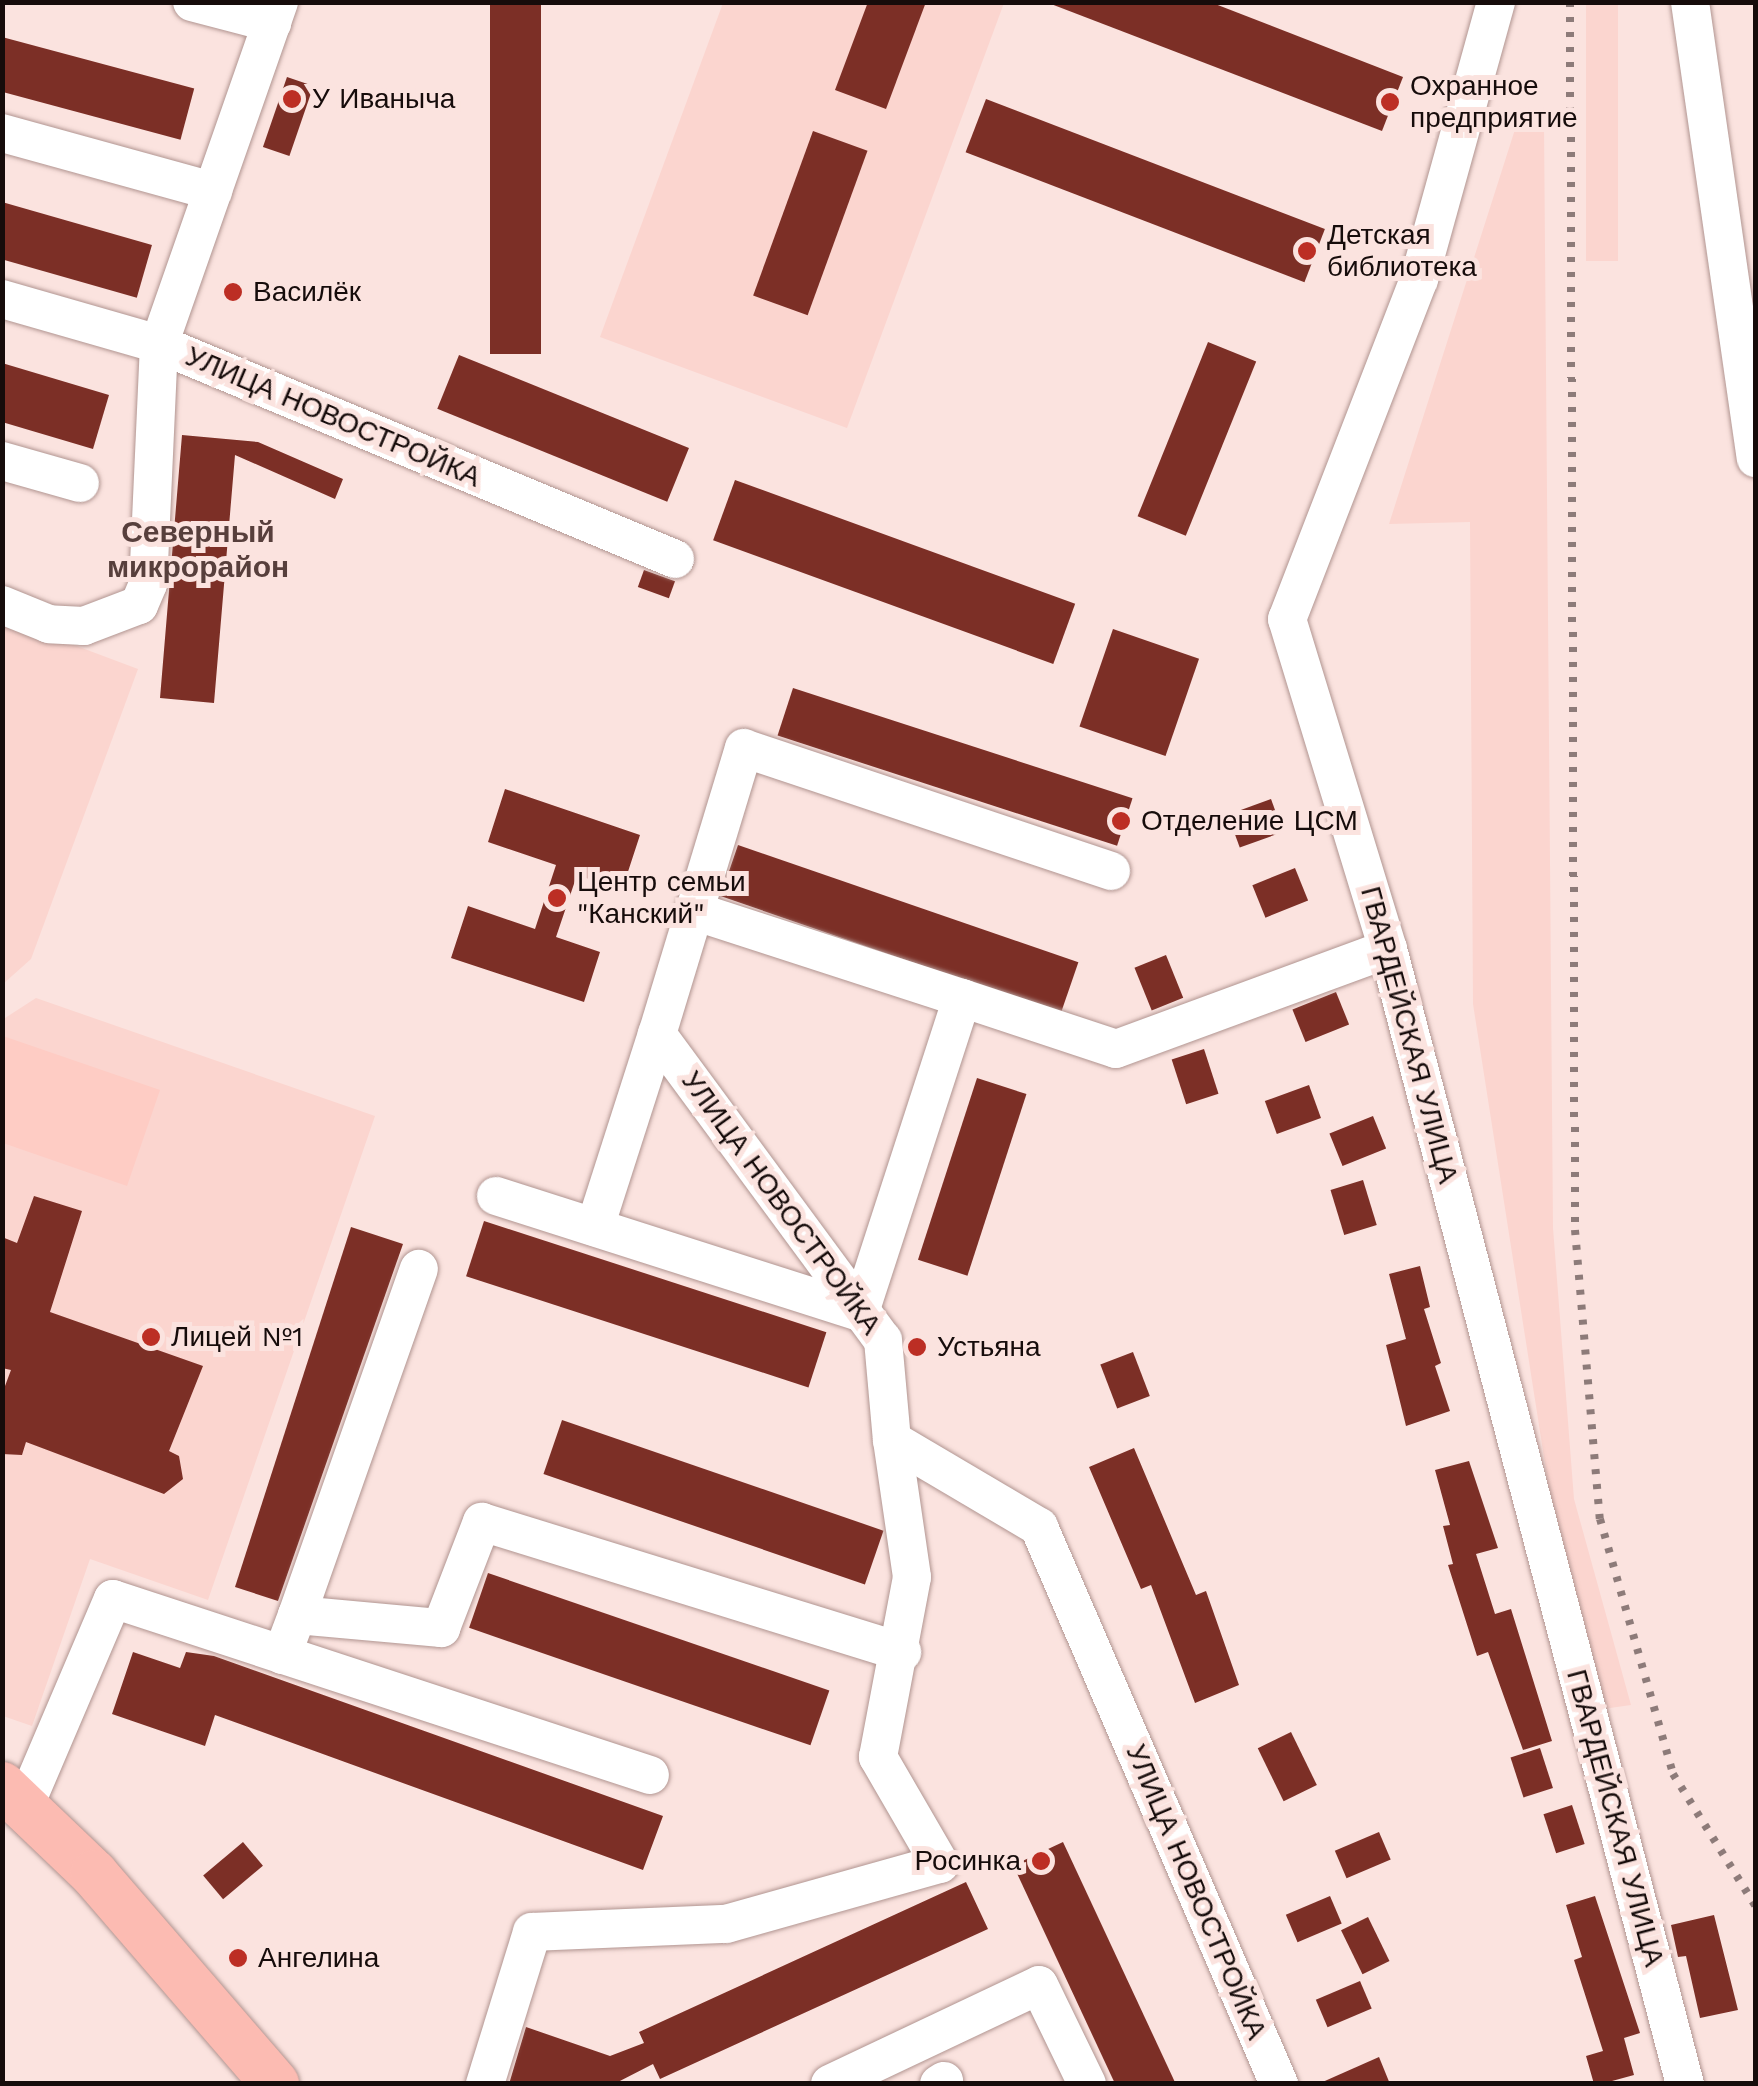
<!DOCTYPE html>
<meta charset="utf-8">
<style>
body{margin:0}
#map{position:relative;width:1758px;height:2086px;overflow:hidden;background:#fbe3df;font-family:"Work Sans",sans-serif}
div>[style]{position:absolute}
.built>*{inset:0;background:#fbd5cf;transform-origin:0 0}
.green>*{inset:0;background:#feccc4}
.building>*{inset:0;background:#7c2f26;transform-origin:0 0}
.roads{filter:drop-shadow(0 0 2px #b19591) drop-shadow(0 0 2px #b19591)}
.minor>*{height:38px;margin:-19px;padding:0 19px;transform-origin:19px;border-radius:19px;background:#fff}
.major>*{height:48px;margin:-24px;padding:0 24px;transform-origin:24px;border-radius:24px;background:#fcbbb2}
.rail>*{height:8px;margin-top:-4px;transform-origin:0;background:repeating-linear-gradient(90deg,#8d7b79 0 5px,transparent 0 15px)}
.dots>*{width:28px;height:28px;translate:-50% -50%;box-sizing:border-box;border:5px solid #fbe3df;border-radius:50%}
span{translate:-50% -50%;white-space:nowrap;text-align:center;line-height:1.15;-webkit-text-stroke:10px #fbe3df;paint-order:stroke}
.poi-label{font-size:28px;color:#160c0b}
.left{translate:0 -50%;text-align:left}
.right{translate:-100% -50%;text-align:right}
.street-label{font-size:28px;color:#160c0b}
.neighbourhood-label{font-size:30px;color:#573f3c;font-weight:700}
.frame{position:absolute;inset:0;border:5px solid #160c0b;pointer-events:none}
</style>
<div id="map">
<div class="built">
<div style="clip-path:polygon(723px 3px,1004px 3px,847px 428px,600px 337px)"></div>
<div style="left:1586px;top:3px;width:32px;height:258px"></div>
<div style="clip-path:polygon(1518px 120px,1544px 124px,1553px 1228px,1574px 1499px,1631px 1705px,1603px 1709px,1551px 1502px,1473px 1004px,1470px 522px,1389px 524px)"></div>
<div style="clip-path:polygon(2px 618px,138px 669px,31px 959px,3px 984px)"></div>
<div style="clip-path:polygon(36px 998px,375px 1116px,208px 1600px,90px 1559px,32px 1726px,3px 1716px,2px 1020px)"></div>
</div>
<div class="green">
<div style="clip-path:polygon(3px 1036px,160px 1090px,127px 1186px,3px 1143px)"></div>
</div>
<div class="building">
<div style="left:490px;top:2px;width:51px;height:352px"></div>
<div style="clip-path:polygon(868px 2px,926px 2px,886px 109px,835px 90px)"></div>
<div style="clip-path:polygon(1210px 2px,1403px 77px,1382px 131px,1051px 4px)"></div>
<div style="left:2px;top:37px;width:199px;height:53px;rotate:15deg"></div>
<div style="left:287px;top:77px;width:28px;height:74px;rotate:19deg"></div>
<div style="left:986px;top:99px;width:363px;height:57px;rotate:21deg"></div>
<div style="left:813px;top:131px;width:58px;height:175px;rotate:20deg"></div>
<div style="left:2px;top:202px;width:156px;height:55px;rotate:16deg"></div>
<div style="left:1208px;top:342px;width:52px;height:188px;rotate:22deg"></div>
<div style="left:459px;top:355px;width:248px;height:58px;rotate:22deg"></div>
<div style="clip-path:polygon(2px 363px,109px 395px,93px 449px,2px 422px)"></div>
<div style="clip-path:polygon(182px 435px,258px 442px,343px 479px,335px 499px,235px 455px,214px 703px,160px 698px)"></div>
<div style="left:735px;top:480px;width:362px;height:64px;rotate:20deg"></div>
<div style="left:644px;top:570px;width:33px;height:18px;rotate:20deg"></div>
<div style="left:1113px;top:629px;width:91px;height:103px;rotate:19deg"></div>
<div style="left:793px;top:688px;width:357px;height:50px;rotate:18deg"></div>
<div style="clip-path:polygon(505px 789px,640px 835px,622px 890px,577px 875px,556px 937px,600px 952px,584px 1002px,451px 958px,468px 906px,535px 929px,556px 865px,488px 842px)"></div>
<div style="left:1271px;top:799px;width:35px;height:46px;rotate:70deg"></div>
<div style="left:738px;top:845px;width:360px;height:54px;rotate:19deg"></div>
<div style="left:1295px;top:868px;width:35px;height:46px;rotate:68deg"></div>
<div style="left:1166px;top:955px;width:46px;height:34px;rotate:68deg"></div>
<div style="left:1336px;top:992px;width:35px;height:47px;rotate:68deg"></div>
<div style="left:1204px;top:1049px;width:47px;height:34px;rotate:72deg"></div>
<div style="left:977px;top:1078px;width:52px;height:191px;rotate:18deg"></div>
<div style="left:1309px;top:1085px;width:35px;height:47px;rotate:70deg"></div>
<div style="left:1373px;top:1116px;width:35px;height:47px;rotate:68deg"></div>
<div style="left:1363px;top:1180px;width:47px;height:34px;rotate:73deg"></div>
<div style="clip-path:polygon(34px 1196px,82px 1211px,50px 1312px,203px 1366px,169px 1451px,179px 1456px,183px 1479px,164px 1494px,26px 1442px,22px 1455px,2px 1454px,2px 1394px,11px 1370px,2px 1368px,2px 1237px,17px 1243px)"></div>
<div style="left:484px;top:1221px;width:360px;height:58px;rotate:18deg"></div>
<div style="clip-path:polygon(351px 1227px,403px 1244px,278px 1601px,235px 1587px)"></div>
<div style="clip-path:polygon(1420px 1266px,1430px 1307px,1424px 1309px,1441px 1363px,1435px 1366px,1450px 1411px,1406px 1426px,1386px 1345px,1406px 1339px,1389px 1274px)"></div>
<div style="left:1133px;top:1352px;width:47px;height:35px;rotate:69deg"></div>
<div style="left:562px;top:1420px;width:340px;height:57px;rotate:19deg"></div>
<div style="clip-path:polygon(1134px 1448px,1196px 1595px,1206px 1591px,1239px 1685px,1195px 1703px,1151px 1585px,1141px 1589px,1089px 1467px)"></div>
<div style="clip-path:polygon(1469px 1461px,1498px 1548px,1476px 1554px,1495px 1614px,1511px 1609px,1552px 1741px,1523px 1750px,1488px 1652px,1477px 1656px,1448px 1565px,1453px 1564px,1443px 1526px,1450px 1525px,1435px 1470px)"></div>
<div style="left:488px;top:1573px;width:361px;height:58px;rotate:19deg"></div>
<div style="clip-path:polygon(133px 1652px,180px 1668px,186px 1652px,214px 1656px,663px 1816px,643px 1870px,215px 1715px,205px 1746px,112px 1714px)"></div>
<div style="left:1291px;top:1732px;width:59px;height:37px;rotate:64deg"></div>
<div style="left:1540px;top:1748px;width:42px;height:31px;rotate:72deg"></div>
<div style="left:1572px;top:1805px;width:41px;height:30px;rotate:72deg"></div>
<div style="left:1379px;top:1832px;width:30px;height:48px;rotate:67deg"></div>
<div style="left:243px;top:1842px;width:31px;height:52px;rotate:50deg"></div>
<div style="left:1063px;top:1842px;width:268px;height:55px;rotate:65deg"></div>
<div style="clip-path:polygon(966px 1882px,988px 1929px,660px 2079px,653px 2064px,614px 2084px,509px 2084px,526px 2027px,610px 2056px,644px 2043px,639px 2032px)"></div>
<div style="left:1330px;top:1896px;width:30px;height:48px;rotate:67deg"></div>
<div style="clip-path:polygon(1595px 1896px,1640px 2033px,1624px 2038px,1634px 2075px,1601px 2084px,1594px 2084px,1586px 2056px,1603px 2051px,1574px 1960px,1582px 1957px,1566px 1905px)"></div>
<div style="clip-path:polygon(1714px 1915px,1738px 2010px,1700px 2018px,1686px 1956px,1678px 1957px,1671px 1925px)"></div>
<div style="left:1368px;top:1917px;width:49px;height:30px;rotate:64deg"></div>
<div style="left:1360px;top:1981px;width:30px;height:48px;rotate:67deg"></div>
<div style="clip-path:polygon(1379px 2057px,1390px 2084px,1318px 2084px)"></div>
</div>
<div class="roads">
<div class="minor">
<div style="left:192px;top:2px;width:83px;rotate:14.7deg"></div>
<div style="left:279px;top:2px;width:362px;rotate:109.3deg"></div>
<div style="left:159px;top:344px;width:559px;rotate:22.62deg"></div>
<div style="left:1496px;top:2px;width:288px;rotate:105.5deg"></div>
<div style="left:1419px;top:279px;width:365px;rotate:111.2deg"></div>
<div style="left:1287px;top:619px;width:345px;rotate:73deg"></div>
<div style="left:1388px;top:949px;width:1173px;rotate:75.34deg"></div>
<div style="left:1690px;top:2px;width:461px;rotate:81.8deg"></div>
<div style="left:2px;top:133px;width:219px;rotate:15.4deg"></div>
<div style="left:2px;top:299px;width:163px;rotate:16deg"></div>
<div style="left:159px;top:344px;width:240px;rotate:92.6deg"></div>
<div style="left:148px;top:584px;width:23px;rotate:113deg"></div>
<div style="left:139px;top:605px;width:59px;rotate:159.1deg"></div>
<div style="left:84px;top:626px;width:35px;rotate:-177deg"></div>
<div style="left:49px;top:624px;width:51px;rotate:-158deg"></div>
<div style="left:2px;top:461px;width:81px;rotate:15.8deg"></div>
<div style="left:1111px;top:871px;width:387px;rotate:-161.5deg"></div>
<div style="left:744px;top:748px;width:299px;rotate:106.9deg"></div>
<div style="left:657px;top:1034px;width:380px;rotate:53.6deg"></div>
<div style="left:883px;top:1340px;width:100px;rotate:84.9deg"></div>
<div style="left:892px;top:1440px;width:171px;rotate:30.6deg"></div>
<div style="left:1039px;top:1527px;width:607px;rotate:66.69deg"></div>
<div style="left:694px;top:911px;width:282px;rotate:18deg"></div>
<div style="left:496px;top:1196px;width:382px;rotate:17.7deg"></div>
<div style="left:860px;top:1312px;width:330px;rotate:-72deg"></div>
<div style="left:962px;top:998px;width:162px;rotate:18.3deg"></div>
<div style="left:1116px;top:1049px;width:290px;rotate:-20.2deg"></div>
<div style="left:595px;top:1227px;width:203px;rotate:-72.2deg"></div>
<div style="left:297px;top:1615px;width:367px;rotate:-70.6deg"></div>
<div style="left:282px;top:1655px;width:43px;rotate:-69.4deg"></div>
<div style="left:297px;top:1615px;width:145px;rotate:5.2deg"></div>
<div style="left:441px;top:1628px;width:114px;rotate:-68.9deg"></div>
<div style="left:482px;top:1522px;width:440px;rotate:17.2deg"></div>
<div style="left:25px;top:1805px;width:224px;rotate:-66.9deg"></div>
<div style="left:113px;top:1599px;width:565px;rotate:18.15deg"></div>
<div style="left:485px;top:2084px;width:159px;rotate:-72.8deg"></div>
<div style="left:532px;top:1932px;width:194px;rotate:-2.4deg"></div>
<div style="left:726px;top:1924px;width:222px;rotate:-15.7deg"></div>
<div style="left:940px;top:1864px;width:124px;rotate:-120.1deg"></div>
<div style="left:878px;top:1757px;width:183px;rotate:-79.3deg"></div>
<div style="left:912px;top:1577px;width:138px;rotate:-98.3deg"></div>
<div style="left:830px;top:2084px;width:231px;rotate:-25.3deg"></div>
<div style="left:1039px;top:1985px;width:110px;rotate:64.1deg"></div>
<div style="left:939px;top:2084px;width:6px;rotate:-31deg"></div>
</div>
<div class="major">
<div style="left:2px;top:1786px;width:127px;rotate:43.7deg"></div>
<div style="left:94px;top:1874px;width:277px;rotate:49.2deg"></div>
</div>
</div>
<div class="rail">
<div style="left:1570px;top:2px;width:1228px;rotate:89.77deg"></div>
<div style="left:1575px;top:1230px;width:290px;rotate:85.1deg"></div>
<div style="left:1600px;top:1519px;width:265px;rotate:74deg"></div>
<div style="left:1673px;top:1774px;width:157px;rotate:58deg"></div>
</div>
<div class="dots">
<div style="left:292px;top:99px;background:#bc2e24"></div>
<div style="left:1390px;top:102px;background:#bc2e24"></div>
<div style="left:1307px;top:251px;background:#bc2e24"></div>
<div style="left:233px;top:292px;background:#bc2e24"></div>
<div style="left:1121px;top:821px;background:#bc2e24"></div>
<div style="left:557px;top:898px;background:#bc2e24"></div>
<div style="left:151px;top:1337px;background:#bc2e24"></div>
<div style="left:917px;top:1347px;background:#bc2e24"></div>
<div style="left:1041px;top:1861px;background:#bc2e24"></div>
<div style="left:238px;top:1958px;background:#bc2e24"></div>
</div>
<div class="poi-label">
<span class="left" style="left:1410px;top:102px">Охранное<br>предприятие</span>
<span class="left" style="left:312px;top:99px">У Иваныча</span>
<span class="left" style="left:1327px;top:251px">Детская<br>библиотека</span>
<span class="left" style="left:253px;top:292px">Василёк</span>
<span class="left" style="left:1141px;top:821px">Отделение ЦСМ</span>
<span class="left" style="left:577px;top:898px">Центр семьи<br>"Канский"</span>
<span class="left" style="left:171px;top:1337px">Лицей №1</span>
<span class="left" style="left:937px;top:1347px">Устьяна</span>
<span class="right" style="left:1021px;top:1861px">Росинка</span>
<span class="left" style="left:258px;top:1958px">Ангелина</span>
</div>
<div class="street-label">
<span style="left:333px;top:417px;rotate:23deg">УЛИЦА НОВОСТРОЙКА</span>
<span style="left:1409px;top:1035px;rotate:75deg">ГВАРДЕЙСКАЯ УЛИЦА</span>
<span style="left:781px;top:1203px;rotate:54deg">УЛИЦА НОВОСТРОЙКА</span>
<span style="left:1615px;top:1818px;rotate:75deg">ГВАРДЕЙСКАЯ УЛИЦА</span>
<span style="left:1196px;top:1892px;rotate:67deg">УЛИЦА НОВОСТРОЙКА</span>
</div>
<div class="neighbourhood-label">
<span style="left:198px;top:549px">Северный<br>микрорайон</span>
</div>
<div class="frame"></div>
</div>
